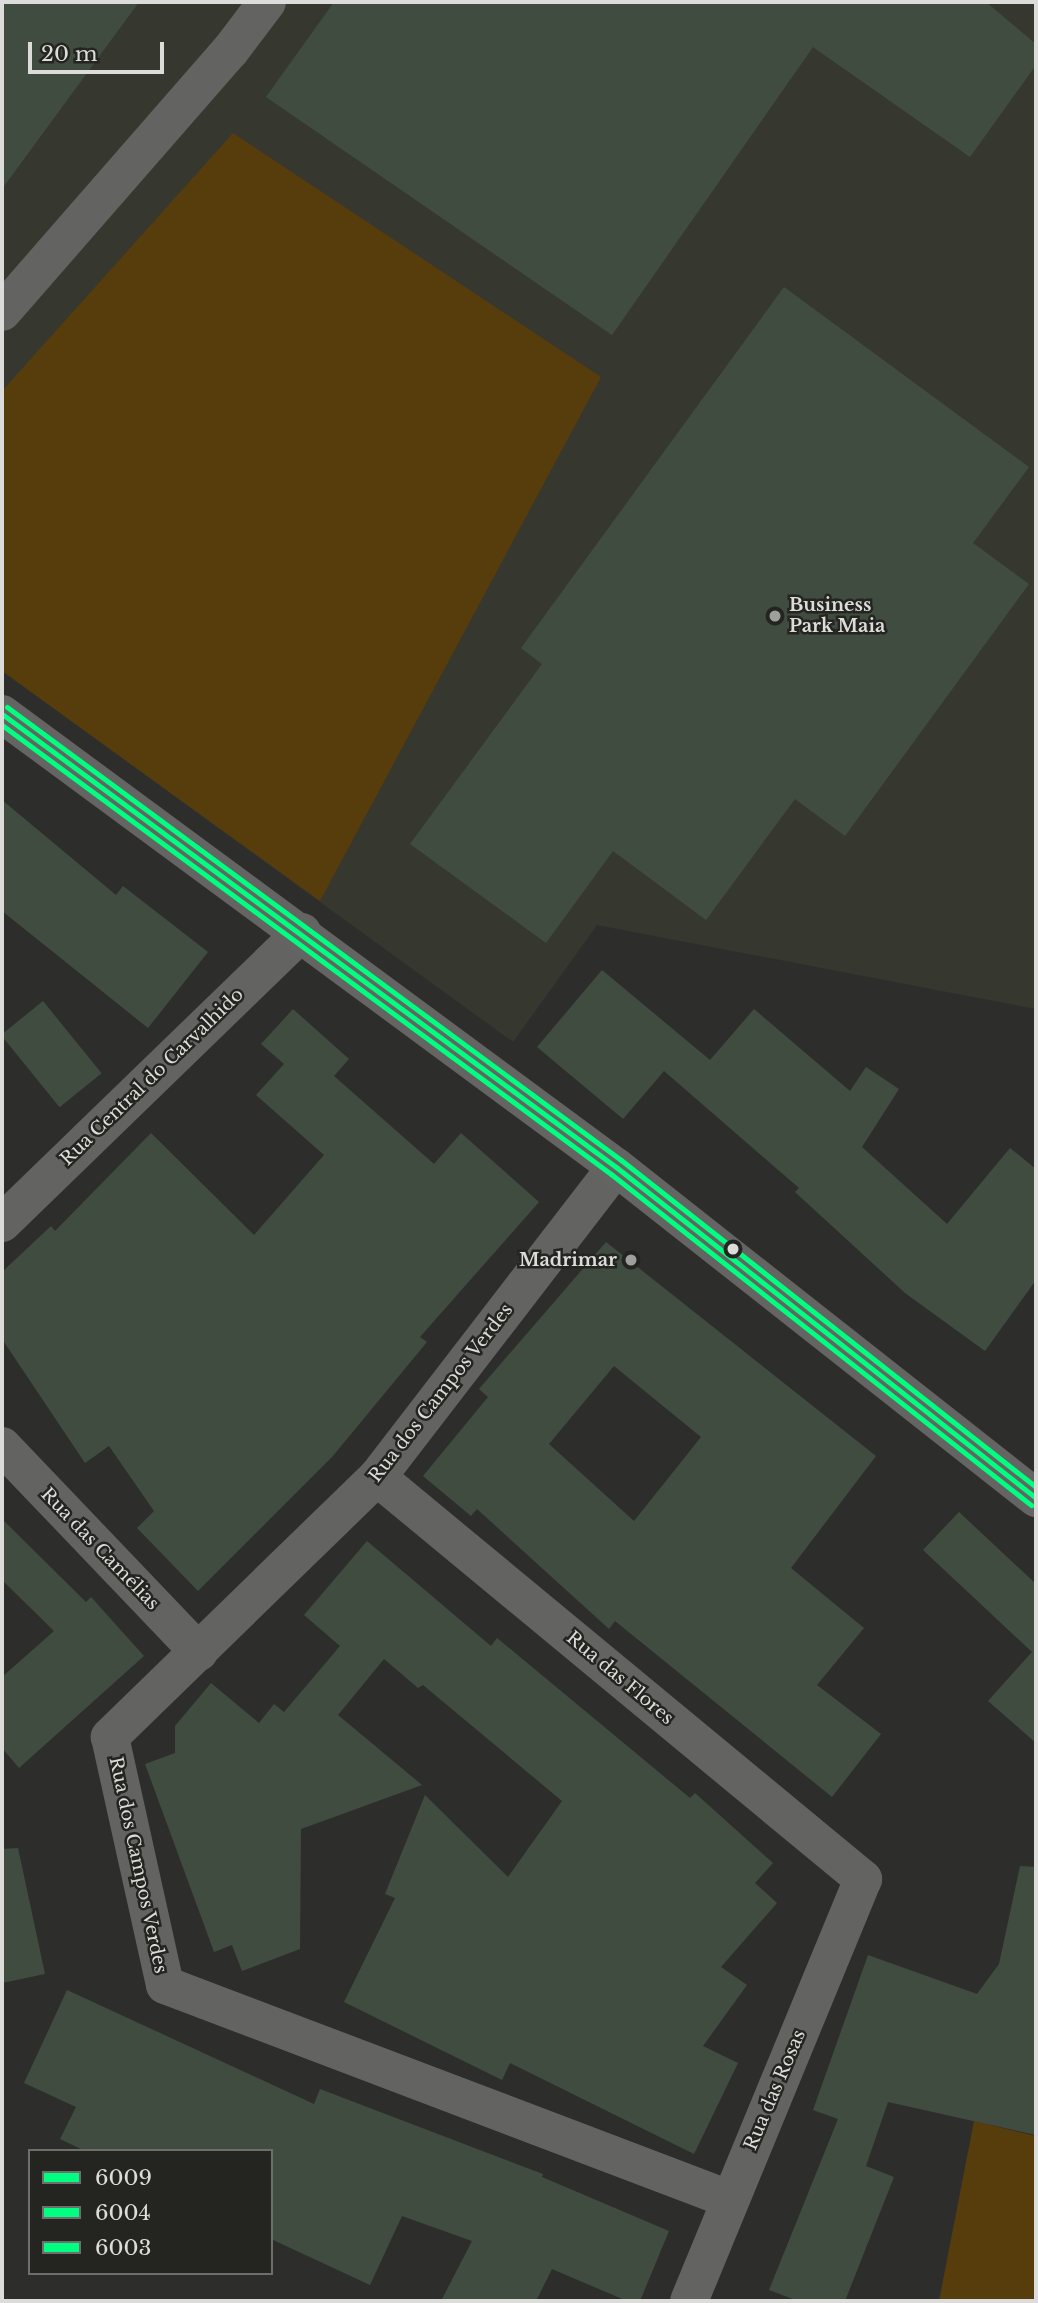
<!DOCTYPE html>
<meta charset="utf-8">
<style>
body{margin:0}
#map{position:relative;width:1038px;height:2303px;overflow:hidden;background:#2d2e2c;font-family:"Libre Baskerville",serif}
div>[style]{position:absolute}
.built>*{inset:0;background:#36382f}
.green>*{inset:0;background:#573c0c}
.building>*{inset:0;background:#414c40;transform-origin:0 0}
.minor>*{height:38px;margin:-19px;padding:0 19px;transform-origin:19px;border-radius:19px;background:#636462}
.major>*{height:38px;margin:-19px;padding:0 19px;transform-origin:19px;border-radius:19px;background:#646462}
.bus-1>*{height:5px;margin:-2.5px;padding:0 2.5px;transform-origin:2.5px;border-radius:2.5px;background:#00ff80}
.bus-2>*{height:5px;margin:-2.5px;padding:0 2.5px;transform-origin:2.5px;border-radius:2.5px;background:#00ff80}
.bus-3>*{height:5px;margin:-2.5px;padding:0 2.5px;transform-origin:2.5px;border-radius:2.5px;background:#00ff80}
.dots>*{width:19px;height:19px;translate:-50% -50%;box-sizing:border-box;border:4px solid #242521;border-radius:50%}
span{translate:-50% -50%;white-space:nowrap;text-align:center;line-height:1.15;-webkit-text-stroke:5px #242521;paint-order:stroke}
.poi-label{font-size:18px;color:#dcddda;font-weight:700}
.left{translate:0 -50%;text-align:left}
.right{translate:-100% -50%;text-align:right}
.street-label{font-size:18px;color:#dcddda}
.frame{position:absolute;inset:0;border:4px solid #dcddda;pointer-events:none}
.legend{position:absolute;left:28px;top:2149px;width:245px;height:126px;box-sizing:border-box;background:#242521;border:2px solid #6e6f6b;margin:0;padding:9px 12px;list-style:none;font-size:21px;color:#dcddda}
.legend li{display:flex;align-items:center;gap:14px;height:35px}
.legend b{width:35px;border:2px solid #6e6f6b}
.scale{position:absolute;left:28px;top:42px;width:136px;height:32px;box-sizing:border-box;border:4px solid #dcddda;border-top:0;padding-left:9px;font-size:21px;line-height:24px;white-space:nowrap;color:#dcddda;-webkit-text-stroke:5px #242521;paint-order:stroke}
</style>
<div id="map">
<div class="built">
<div style="clip-path:polygon(2px 2px,1036px 2px,1036px 1009px,597px 925px,513px 1042px,2px 671px)"></div>
</div>
<div class="green">
<div style="clip-path:polygon(233px 133px,601px 377px,320px 901px,2px 671px,2px 391px)"></div>
<div style="clip-path:polygon(974px 2121px,1036px 2136px,1036px 2301px,939px 2301px)"></div>
</div>
<div class="building">
<div style="clip-path:polygon(2px 2px,139px 2px,2px 189px)"></div>
<div style="clip-path:polygon(334px 2px,986px 2px,1036px 44px,1036px 65px,970px 157px,813px 47px,612px 335px,266px 97px)"></div>
<div style="clip-path:polygon(784px 287px,1029px 467px,973px 543px,1029px 584px,845px 836px,795px 799px,706px 920px,613px 851px,546px 943px,410px 844px,542px 664px,521px 648px)"></div>
<div style="clip-path:polygon(2px 800px,116px 895px,123px 886px,208px 952px,148px 1028px,2px 911px)"></div>
<div style="clip-path:polygon(602px 970px,710px 1060px,754px 1009px,850px 1091px,866px 1067px,899px 1089px,862px 1147px,947px 1224px,1010px 1148px,1036px 1169px,1036px 1280px,985px 1351px,905px 1293px,795px 1192px,799px 1188px,664px 1071px,623px 1119px,537px 1047px)"></div>
<div style="left:43px;top:1001px;width:93px;height:54px;rotate:51deg"></div>
<div style="clip-path:polygon(293px 1009px,349px 1059px,334px 1076px,434px 1164px,461px 1133px,539px 1202px,420px 1337px,427px 1342px,332px 1457px,198px 1591px,137px 1528px,154px 1511px,109px 1446px,85px 1463px,2px 1339px,2px 1272px,51px 1226px,55px 1231px,151px 1133px,254px 1235px,324px 1155px,256px 1095px,284px 1064px,261px 1044px)"></div>
<div style="clip-path:polygon(evenodd,606px 1242px,876px 1456px,791px 1568px,864px 1628px,817px 1685px,881px 1734px,832px 1797px,615px 1621px,609px 1629px,477px 1509px,471px 1516px,423px 1476px,488px 1397px,479px 1389px,606px 1242px,614px 1366px,701px 1437px,634px 1521px,549px 1444px,614px 1366px)"></div>
<div style="clip-path:polygon(959px 1512px,1036px 1584px,1036px 1743px,988px 1701px,1032px 1652px,923px 1550px)"></div>
<div style="clip-path:polygon(2px 1519px,86px 1602px,91px 1597px,144px 1656px,19px 1768px,2px 1748px,2px 1677px,54px 1631px,2px 1580px)"></div>
<div style="clip-path:polygon(367px 1541px,491px 1646px,497px 1638px,690px 1798px,695px 1793px,773px 1863px,755px 1883px,777px 1903px,721px 1967px,747px 1985px,703px 2046px,738px 2063px,694px 2154px,510px 2063px,502px 2080px,344px 2002px,395px 1898px,385px 1894px,425px 1795px,508px 1877px,562px 1801px,423px 1685px,418px 1688px,384px 1659px,338px 1715px,422px 1785px,301px 1829px,300px 1949px,242px 1971px,232px 1945px,214px 1952px,145px 1764px,175px 1753px,175px 1726px,211px 1683px,259px 1723px,274px 1704px,284px 1712px,340px 1646px,304px 1615px)"></div>
<div style="clip-path:polygon(18px 1848px,45px 1974px,2px 1983px,2px 1849px)"></div>
<div style="clip-path:polygon(1020px 1866px,1036px 1867px,1036px 2135px,888px 2102px,866px 2166px,894px 2177px,845px 2301px,798px 2301px,769px 2290px,838px 2119px,813px 2110px,868px 1955px,977px 1994px,999px 1964px)"></div>
<div style="clip-path:polygon(67px 1990px,314px 2104px,320px 2089px,543px 2174px,542px 2177px,669px 2231px,640px 2301px,627px 2301px,552px 2269px,536px 2301px,441px 2301px,472px 2241px,402px 2216px,370px 2285px,271px 2239px,271px 2151px,85px 2151px,60px 2139px,76px 2107px,24px 2083px)"></div>
</div>
<div class="minor">
<div style="left:2px;top:312px;width:347px;rotate:-48.9deg"></div>
<div style="left:230px;top:51px;width:61px;rotate:-52.9deg"></div>
<div style="left:616px;top:1167px;width:391px;rotate:127.6deg"></div>
<div style="left:377px;top:1477px;width:373px;rotate:135.8deg"></div>
<div style="left:110px;top:1737px;width:254px;rotate:77.5deg"></div>
<div style="left:165px;top:1985px;width:603px;rotate:20.78deg"></div>
<div style="left:2px;top:1223px;width:418px;rotate:-44.1deg"></div>
<div style="left:2px;top:1446px;width:285px;rotate:46.3deg"></div>
<div style="left:377px;top:1477px;width:631px;rotate:39.6deg"></div>
<div style="left:863px;top:1879px;width:456px;rotate:112.4deg"></div>
</div>
<div class="major">
<div style="left:2px;top:714px;width:763px;rotate:36.42deg"></div>
<div style="left:616px;top:1167px;width:535px;rotate:38.24deg"></div>
</div>
<div class="bus-1">
<div style="left:2px;top:714px;width:763px;rotate:36.42deg"></div>
<div style="left:616px;top:1167px;width:535px;rotate:38.24deg"></div>
</div>
<div class="bus-2">
<div style="left:2px;top:725px;width:757px;rotate:36.4deg"></div>
<div style="left:611px;top:1174px;width:535px;rotate:38.24deg"></div>
</div>
<div class="bus-3">
<div style="left:7px;top:707px;width:763px;rotate:36.42deg"></div>
<div style="left:621px;top:1160px;width:528px;rotate:38.24deg"></div>
</div>
<div class="dots">
<div style="left:775px;top:616px;background:#9fa09d"></div>
<div style="left:733px;top:1249px;background:#dcddda"></div>
<div style="left:631px;top:1260px;background:#9fa09d"></div>
</div>
<div class="poi-label">
<span class="left" style="left:789px;top:616px">Business<br>Park Maia</span>
<span class="right" style="left:617px;top:1260px">Madrimar</span>
</div>
<div class="street-label">
<span style="left:152px;top:1077px;rotate:-44deg">Rua Central do Carvalhido</span>
<span style="left:441px;top:1393px;rotate:-52deg">Rua dos Campos Verdes</span>
<span style="left:100px;top:1549px;rotate:46deg">Rua das Camélias</span>
<span style="left:620px;top:1678px;rotate:40deg">Rua das Flores</span>
<span style="left:138px;top:1865px;rotate:78deg">Rua dos Campos Verdes</span>
<span style="left:775px;top:2090px;rotate:-67deg">Rua das Rosas</span>
</div>
<div class="frame"></div>
<ul class="legend">
<li><b style="height:9px;background:#00ff80"></b>6009</li>
<li><b style="height:9px;background:#00ff80"></b>6004</li>
<li><b style="height:9px;background:#00ff80"></b>6003</li>
</ul>
<div class="scale">20 m</div>
</div>
